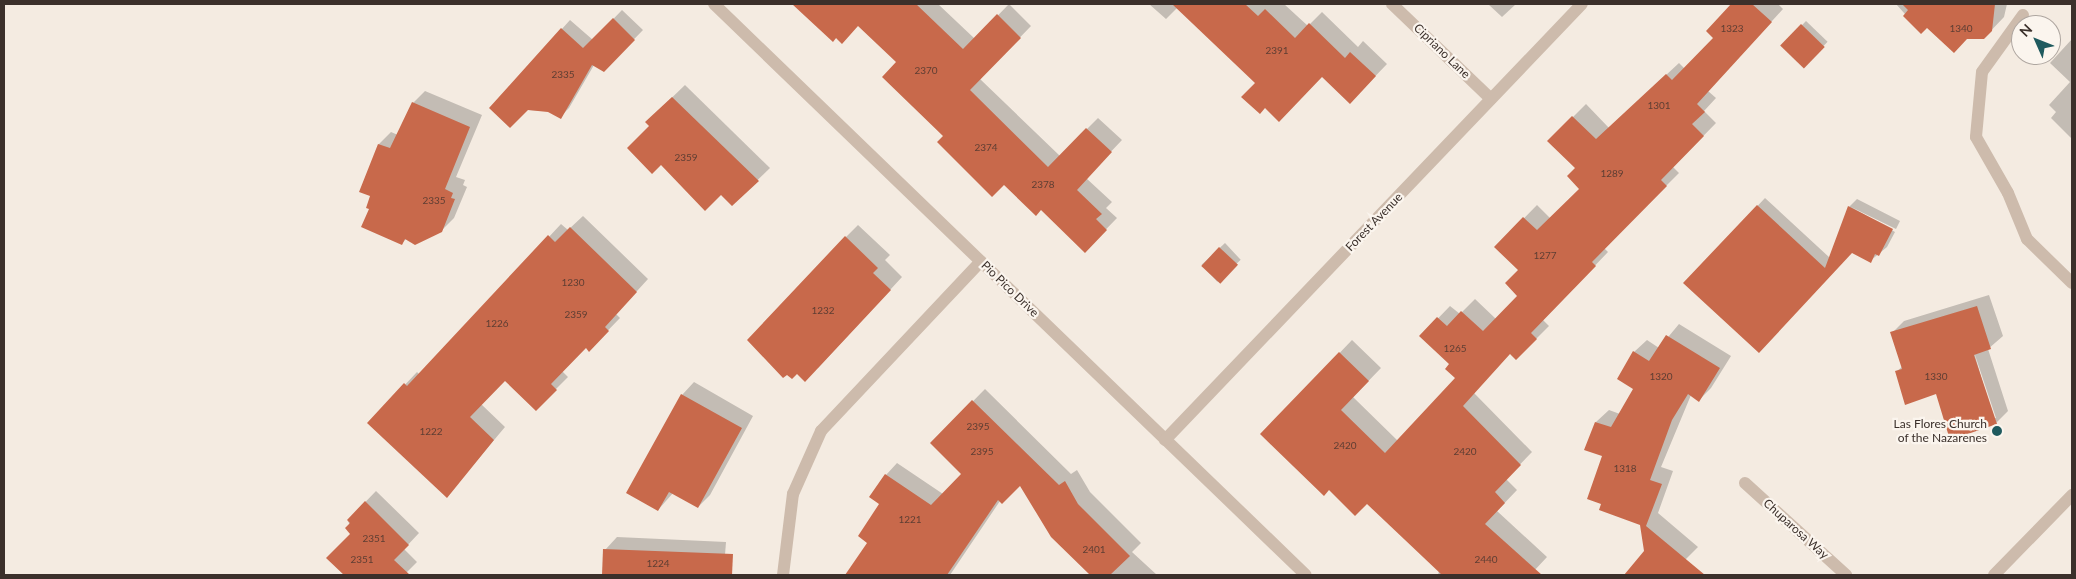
<!DOCTYPE html>
<style>
body{margin:0}
#map{position:relative;width:2076px;height:579px;overflow:hidden;background:#f4ebe1;font-family:Lato,sans-serif}
div>[style]{position:absolute}
.shadow>*{inset:0;background:#0003;transform-origin:0 0}
.building>*{inset:0;background:#c8694b;transform-origin:0 0}
.service>*{height:12px;margin:-6px;padding:0 6px;transform-origin:6px;border-radius:6px;background:#cdbbac}
.minor>*{height:12px;margin:-6px;padding:0 6px;transform-origin:6px;border-radius:6px;background:#cdbbac}
.tertiary>*{height:12px;margin:-6px;padding:0 6px;transform-origin:6px;border-radius:6px;background:#cdbbac}
.dots>*{width:14px;height:14px;translate:-50% -50%;box-sizing:border-box;border:2px solid #fbf5ee;border-radius:50%}
span{translate:-50% -50%;white-space:nowrap;text-align:center;line-height:1.15;-webkit-text-stroke:4.5px #fbf5ee;paint-order:stroke}
.number-label{font-size:10px;color:#5e3e33}
.number-label span{-webkit-text-stroke-width:0}
.street-label{font-size:12px;color:#3b302b}
.poi-label{font-size:12px;color:#3b302b}
.right{translate:-100% -50%;text-align:right}
.frame{position:absolute;inset:0;border:5px solid #3b302b;pointer-events:none}
.north{position:absolute;left:2011px;top:15px;width:50px;height:50px;box-sizing:border-box;background:#fbf5ee;border:1px solid #aea6a0;border-radius:50%;rotate:314deg;font-size:14px;font-weight:700;line-height:20px;text-align:center;color:#3b302b}
.north::after{content:'';display:block;margin:auto;width:18px;height:22px;background:#1f5a5e;clip-path:polygon(50% 0,100% 100%,50% 72%,0 100%)}
</style>
<div id="map">
<div class="shadow">
<div style="clip-path:polygon(796px 4px,938px 4px,975px 39px,1009px 4px,1031px 26px,980px 79px,1060px 156px,1098px 118px,1122px 140px,1086px 178px,1112px 202px,1106px 208px,1117px 218px,1085px 251px,1041px 208px,1004px 184px,945px 136px,898px 62px,858px 24px,833px 40px)"></div>
<div style="clip-path:polygon(1149px 4px,1284px 4px,1308px 26px,1322px 12px,1358px 47px,1363px 41px,1387px 64px,1362px 90px,1322px 75px,1257px 83px,1178px 7px,1166px 19px)"></div>
<div style="clip-path:polygon(1488px 4px,1516px 4px,1502px 17px)"></div>
<div style="clip-path:polygon(1733px 4px,1778px 4px,1783px 9px,1708px 91px,1716px 98px,1704px 111px,1716px 123px,1673px 167px,1679px 173px,1604px 248px,1608px 252px,1543px 320px,1549px 326px,1516px 359px,1510px 353px,1474px 393px,1532px 452px,1506px 479px,1517px 490px,1497px 511px,1547px 557px,1533px 572px,1536px 575px,1438px 575px,1439px 571px,1367px 502px,1329px 489px,1262px 434px,1352px 340px,1381px 368px,1353px 397px,1398px 441px,1457px 378px,1451px 364px,1421px 336px,1450px 306px,1460px 314px,1475px 299px,1496px 319px,1519px 296px,1519px 270px,1496px 247px,1537px 205px,1550px 218px,1581px 189px,1576px 168px,1549px 141px,1586px 104px,1609px 128px,1679px 63px,1685px 69px,1715px 38px,1708px 31px)"></div>
<div style="clip-path:polygon(1896px 4px,2007px 4px,2004px 17px,1984px 38px,1927px 26px,1921px 32px)"></div>
<div style="clip-path:polygon(622px 10px,643px 30px,604px 70px,594px 65px,569px 108px,560px 117px,548px 111px,491px 108px,570px 20px,593px 40px)"></div>
<div style="left:1806px;top:21px;width:30px;height:34px;rotate:44deg"></div>
<div style="clip-path:polygon(2072px 39px,2072px 139px,2051px 118px,2056px 112px,2049px 105px,2070px 82px,2050px 63px)"></div>
<div style="clip-path:polygon(685px 85px,770px 168px,732px 205px,651px 126px,659px 110px)"></div>
<div style="clip-path:polygon(425px 91px,482px 115px,456px 177px,465px 180px,463px 185px,467px 187px,454px 218px,441px 231px,407px 238px,402px 243px,371px 208px,372px 195px,360px 191px,379px 144px,391px 132px,398px 135px,413px 103px)"></div>
<div style="clip-path:polygon(1765px 198px,1830px 258px,1849px 207px,1857px 199px,1900px 221px,1896px 229px,1851px 207px,1895px 232px,1887px 247px,1870px 261px,1852px 251px,1766px 343px,1685px 283px)"></div>
<div style="clip-path:polygon(583px 216px,648px 279px,616px 314px,620px 318px,589px 350px,586px 346px,562px 371px,568px 377px,536px 409px,505px 380px,481px 404px,505px 427px,447px 496px,369px 423px,417px 372px,420px 375px,561px 224px,568px 230px)"></div>
<div style="clip-path:polygon(858px 225px,890px 255px,885px 260px,902px 277px,818px 368px,787px 373px,846px 237px)"></div>
<div style="left:1225px;top:243px;width:23px;height:32px;rotate:47deg"></div>
<div style="clip-path:polygon(evenodd,1989px 295px,2003px 336px,1988px 349px,2008px 411px,1996px 423px,1896px 372px,1903px 366px,1892px 333px,1904px 321px,1989px 295px,1973px 349px,1996px 418px,1993px 418px,1973px 349px)"></div>
<div style="clip-path:polygon(1679px 324px,1731px 356px,1711px 388px,1699px 400px,1691px 395px,1661px 467px,1673px 471px,1658px 513px,1698px 547px,1670px 575px,1626px 575px,1646px 551px,1641px 524px,1603px 455px,1586px 449px,1596px 422px,1609px 410px,1620px 414px,1634px 389px,1634px 352px,1647px 340px,1659px 348px)"></div>
<div style="clip-path:polygon(694px 382px,753px 416px,710px 495px,698px 507px,673px 493px,658px 510px,682px 395px)"></div>
<div style="clip-path:polygon(985px 389px,1071px 474px,1077px 470px,1090px 492px,1141px 543px,1132px 552px,1157px 575px,1091px 575px,1052px 536px,1020px 484px,1000px 501px,950px 575px,847px 575px,869px 543px,881px 504px,886px 475px,897px 463px,943px 494px,963px 474px,932px 443px)"></div>
<div style="clip-path:polygon(376px 491px,419px 533px,404px 549px,417px 562px,404px 575px,344px 575px,328px 558px,352px 534px,348px 520px)"></div>
<div style="clip-path:polygon(617px 537px,726px 542px,724px 568px,720px 575px,603px 575px,605px 550px)"></div>
</div>
<div class="building">
<div style="clip-path:polygon(792px 4px,916px 4px,963px 49px,997px 14px,1021px 38px,970px 90px,1048px 167px,1086px 128px,1112px 152px,1077px 190px,1102px 214px,1096px 219px,1107px 230px,1085px 253px,1041px 210px,1036px 216px,1004px 185px,992px 197px,937px 142px,943px 136px,882px 77px,896px 62px,858px 26px,842px 44px,836px 38px,833px 42px)"></div>
<div style="clip-path:polygon(1172px 4px,1245px 4px,1258px 16px,1265px 9px,1295px 38px,1309px 23px,1345px 58px,1350px 52px,1376px 76px,1350px 104px,1322px 77px,1279px 122px,1265px 108px,1260px 114px,1241px 97px,1255px 83px)"></div>
<div style="clip-path:polygon(1731px 4px,1752px 4px,1772px 22px,1697px 104px,1705px 112px,1692px 124px,1704px 136px,1661px 180px,1667px 186px,1592px 262px,1596px 266px,1531px 333px,1537px 339px,1516px 360px,1510px 354px,1463px 406px,1521px 465px,1495px 492px,1505px 503px,1485px 524px,1542px 575px,1442px 575px,1367px 504px,1355px 516px,1329px 490px,1324px 496px,1260px 434px,1339px 352px,1369px 381px,1341px 410px,1385px 453px,1455px 378px,1445px 369px,1449px 364px,1419px 336px,1437px 317px,1447px 326px,1461px 311px,1483px 331px,1517px 296px,1505px 283px,1518px 270px,1494px 247px,1523px 217px,1537px 230px,1579px 189px,1567px 176px,1575px 168px,1547px 141px,1572px 116px,1596px 139px,1666px 74px,1672px 80px,1713px 38px,1706px 31px)"></div>
<div style="clip-path:polygon(1902px 4px,1995px 4px,1992px 31px,1984px 39px,1967px 39px,1954px 53px,1927px 28px,1921px 34px,1903px 16px,1908px 10px)"></div>
<div style="clip-path:polygon(613px 18px,635px 40px,604px 72px,592px 65px,561px 119px,548px 112px,528px 110px,510px 128px,489px 108px,561px 28px,583px 48px)"></div>
<div style="left:1801px;top:24px;width:33px;height:30px;rotate:44deg"></div>
<div style="clip-path:polygon(672px 97px,759px 181px,732px 206px,721px 195px,705px 211px,661px 165px,652px 174px,627px 148px,649px 126px,645px 122px)"></div>
<div style="clip-path:polygon(412px 102px,470px 127px,445px 189px,453px 193px,451px 198px,455px 199px,442px 232px,415px 245px,405px 239px,402px 245px,361px 227px,369px 209px,366px 208px,370px 196px,359px 192px,378px 144px,390px 148px)"></div>
<div style="clip-path:polygon(1757px 205px,1825px 268px,1848px 206px,1893px 229px,1879px 256px,1875px 254px,1871px 263px,1852px 253px,1759px 353px,1683px 283px)"></div>
<div style="clip-path:polygon(570px 227px,637px 292px,605px 327px,609px 331px,589px 352px,586px 348px,551px 384px,557px 390px,536px 411px,505px 381px,470px 417px,494px 440px,447px 498px,367px 423px,404px 383px,407px 386px,548px 235px,555px 242px)"></div>
<div style="clip-path:polygon(845px 236px,878px 268px,873px 273px,891px 290px,805px 382px,797px 374px,792px 379px,787px 375px,783px 378px,747px 340px)"></div>
<div style="left:1219px;top:247px;width:26px;height:26px;rotate:43deg"></div>
<div style="clip-path:polygon(1977px 306px,1991px 349px,1974px 355px,1997px 424px,1950px 440px,1936px 394px,1905px 405px,1895px 371px,1902px 369px,1890px 332px)"></div>
<div style="clip-path:polygon(1666px 335px,1720px 368px,1699px 402px,1688px 394px,1672px 420px,1650px 480px,1662px 484px,1646px 526px,1705px 575px,1624px 575px,1644px 551px,1640px 525px,1599px 510px,1601px 504px,1587px 499px,1602px 456px,1584px 450px,1595px 422px,1611px 427px,1633px 389px,1617px 379px,1633px 351px,1649px 361px)"></div>
<div style="clip-path:polygon(681px 394px,742px 428px,698px 508px,669px 492px,658px 511px,626px 493px)"></div>
<div style="clip-path:polygon(972px 400px,1059px 485px,1065px 481px,1078px 504px,1130px 556px,1110px 575px,1090px 575px,1051px 537px,1020px 486px,1002px 504px,998px 500px,947px 575px,845px 575px,867px 543px,858px 536px,879px 504px,869px 497px,885px 474px,931px 505px,961px 474px,930px 443px)"></div>
<div style="clip-path:polygon(365px 501px,409px 545px,394px 560px,410px 575px,344px 575px,326px 558px,350px 534px,345px 528px,350px 523px,347px 520px)"></div>
<div style="clip-path:polygon(603px 549px,733px 554px,732px 575px,602px 575px)"></div>
</div>
<div class="service">
<div style="left:2023px;top:15px;width:70px;rotate:125.7deg"></div>
<div style="left:1982px;top:72px;width:65px;rotate:95.3deg"></div>
<div style="left:1976px;top:137px;width:64px;rotate:60.3deg"></div>
<div style="left:2008px;top:193px;width:50px;rotate:67.6deg"></div>
<div style="left:2027px;top:239px;width:63px;rotate:44.4deg"></div>
</div>
<div class="minor">
<div style="left:714px;top:4px;width:822px;rotate:43.97deg"></div>
<div style="left:1392px;top:4px;width:137px;rotate:43.8deg"></div>
<div style="left:1165px;top:440px;width:603px;rotate:-46.28deg"></div>
<div style="left:1745px;top:483px;width:137px;rotate:42.3deg"></div>
<div style="left:783px;top:575px;width:82px;rotate:-83deg"></div>
<div style="left:793px;top:494px;width:69px;rotate:-66deg"></div>
<div style="left:821px;top:431px;width:233px;rotate:-46.7deg"></div>
</div>
<div class="tertiary">
<div style="left:1994px;top:575px;width:112px;rotate:-45.7deg"></div>
</div>
<div class="dots">
<div style="left:1997px;top:431px;background:#1f5a5e"></div>
</div>
<div class="number-label">
<span style="left:1732px;top:29px">1323</span>
<span style="left:1961px;top:29px">1340</span>
<span style="left:1277px;top:51px">2391</span>
<span style="left:926px;top:71px">2370</span>
<span style="left:563px;top:75px">2335</span>
<span style="left:1659px;top:106px">1301</span>
<span style="left:986px;top:148px">2374</span>
<span style="left:686px;top:158px">2359</span>
<span style="left:1612px;top:174px">1289</span>
<span style="left:1043px;top:185px">2378</span>
<span style="left:434px;top:201px">2335</span>
<span style="left:1545px;top:256px">1277</span>
<span style="left:573px;top:283px">1230</span>
<span style="left:823px;top:311px">1232</span>
<span style="left:576px;top:315px">2359</span>
<span style="left:497px;top:324px">1226</span>
<span style="left:1455px;top:349px">1265</span>
<span style="left:1661px;top:377px">1320</span>
<span style="left:1936px;top:377px">1330</span>
<span style="left:978px;top:427px">2395</span>
<span style="left:431px;top:432px">1222</span>
<span style="left:1345px;top:446px">2420</span>
<span style="left:982px;top:452px">2395</span>
<span style="left:1465px;top:452px">2420</span>
<span style="left:1625px;top:469px">1318</span>
<span style="left:910px;top:520px">1221</span>
<span style="left:374px;top:539px">2351</span>
<span style="left:1094px;top:550px">2401</span>
<span style="left:362px;top:560px">2351</span>
<span style="left:1486px;top:560px">2440</span>
<span style="left:658px;top:564px">1224</span>
</div>
<div class="street-label">
<span style="left:1442px;top:51px;rotate:44deg">Cipriano Lane</span>
<span style="left:1374px;top:222px;rotate:-46deg">Forest Avenue</span>
<span style="left:1010px;top:289px;rotate:44deg">Pio Pico Drive</span>
<span style="left:1796px;top:529px;rotate:42deg">Chuparosa Way</span>
</div>
<div class="poi-label">
<span class="right" style="left:1987px;top:431px">Las Flores Church<br>of the Nazarenes</span>
</div>
<div class="frame"></div>
<div class="north">N</div>
</div>
